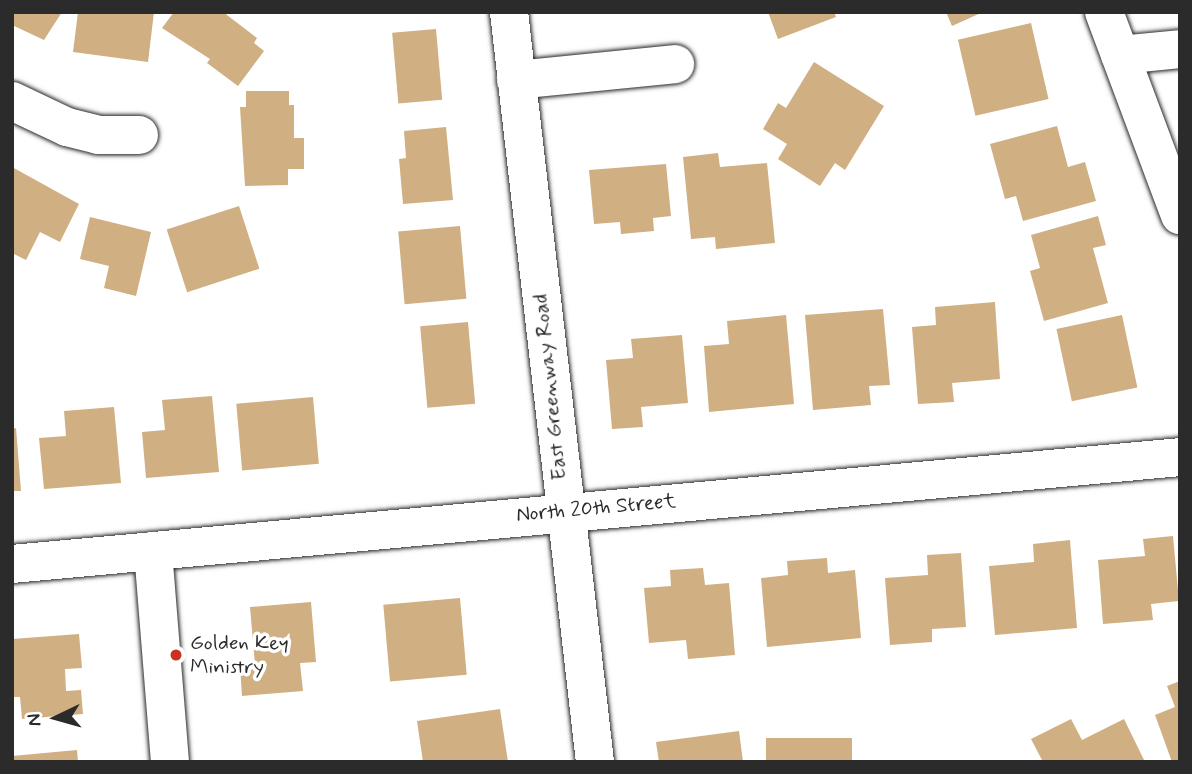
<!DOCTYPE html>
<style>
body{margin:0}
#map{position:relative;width:1192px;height:774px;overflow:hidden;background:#fff;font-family:Mynerve,sans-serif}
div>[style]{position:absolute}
.building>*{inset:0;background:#d0af83;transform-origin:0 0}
.roads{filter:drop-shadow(0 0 2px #2b2b2b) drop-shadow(0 0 2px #2b2b2b)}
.minor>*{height:38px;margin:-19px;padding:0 19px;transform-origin:19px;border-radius:19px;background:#fff}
.dots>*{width:19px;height:19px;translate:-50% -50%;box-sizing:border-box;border:4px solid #fff;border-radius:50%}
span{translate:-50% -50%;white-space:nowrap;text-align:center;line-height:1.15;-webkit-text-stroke:7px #fff;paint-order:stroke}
.street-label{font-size:21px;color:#2b2b2b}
.poi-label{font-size:21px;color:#2b2b2b}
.left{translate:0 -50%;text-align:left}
.frame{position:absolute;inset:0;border:14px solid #2b2b2b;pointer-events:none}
.north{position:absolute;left:21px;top:683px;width:70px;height:70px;-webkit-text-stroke:5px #fff;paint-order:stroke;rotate:265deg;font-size:19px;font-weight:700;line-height:28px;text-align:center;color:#2b2b2b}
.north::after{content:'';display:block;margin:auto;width:24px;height:32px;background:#2b2b2b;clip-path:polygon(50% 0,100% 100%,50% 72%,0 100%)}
</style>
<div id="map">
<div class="building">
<div style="clip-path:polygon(12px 12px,62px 12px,44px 40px,12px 25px)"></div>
<div style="clip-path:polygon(78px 12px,154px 12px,148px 62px,73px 52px)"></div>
<div style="clip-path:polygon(174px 12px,223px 12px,257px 38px,254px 43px,264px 51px,238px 86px,207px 63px,210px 59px,162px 28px)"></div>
<div style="clip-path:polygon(768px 12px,834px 12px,836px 17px,778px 39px)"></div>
<div style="clip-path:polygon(946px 12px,983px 12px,952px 26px)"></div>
<div style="left:1031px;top:23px;width:78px;height:75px;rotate:77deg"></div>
<div style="left:436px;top:29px;width:71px;height:44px;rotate:85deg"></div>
<div style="clip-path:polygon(814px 62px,884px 106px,845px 170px,835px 163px,820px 186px,778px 159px,787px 144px,763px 129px,778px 103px,786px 108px)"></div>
<div style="clip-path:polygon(246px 91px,289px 91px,289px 105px,294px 105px,294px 138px,304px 138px,304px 169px,288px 169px,288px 185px,245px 186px,240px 107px,246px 107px)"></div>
<div style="clip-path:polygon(1057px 126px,1068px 167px,1085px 162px,1096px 201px,1023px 221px,1016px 196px,1005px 199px,990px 144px)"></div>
<div style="clip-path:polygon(446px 127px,453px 200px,403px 204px,399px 159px,406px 158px,404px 131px)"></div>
<div style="clip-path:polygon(718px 153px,720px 167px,767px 163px,775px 243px,716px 249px,715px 237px,691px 239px,683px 157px)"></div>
<div style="clip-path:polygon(666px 164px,671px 216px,653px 218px,654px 231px,621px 234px,620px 222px,594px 224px,589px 170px)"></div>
<div style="clip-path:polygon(12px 167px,79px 204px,60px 242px,40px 232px,26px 260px,12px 253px)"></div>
<div style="left:239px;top:206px;width:66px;height:76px;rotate:72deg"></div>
<div style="clip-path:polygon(1098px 216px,1106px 245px,1093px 248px,1108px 303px,1044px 321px,1030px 271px,1040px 268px,1031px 235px)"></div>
<div style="clip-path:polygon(90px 217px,151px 232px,136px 296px,104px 288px,109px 266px,80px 259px)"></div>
<div style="left:460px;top:226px;width:73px;height:62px;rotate:85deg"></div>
<div style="clip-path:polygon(995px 302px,1000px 379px,952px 383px,954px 402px,918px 404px,912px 327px,936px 325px,935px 307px)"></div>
<div style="clip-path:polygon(883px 309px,890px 385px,869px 386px,871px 405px,813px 410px,805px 315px)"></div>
<div style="clip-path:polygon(786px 315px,794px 404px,709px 412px,704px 346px,729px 344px,727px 321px)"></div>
<div style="left:1122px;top:315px;width:74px;height:67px;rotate:78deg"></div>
<div style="left:468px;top:322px;width:82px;height:48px;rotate:85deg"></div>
<div style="clip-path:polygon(682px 335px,688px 403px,641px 407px,643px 427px,612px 429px,606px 360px,633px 358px,631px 339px)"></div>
<div style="clip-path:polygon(212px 396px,219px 472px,146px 478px,142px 432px,165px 430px,162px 400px)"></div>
<div style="left:313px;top:397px;width:67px;height:77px;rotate:85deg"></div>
<div style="clip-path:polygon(114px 407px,121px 483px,44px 489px,39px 438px,66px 436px,64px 411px)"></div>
<div style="clip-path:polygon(16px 428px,21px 491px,12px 491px,12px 429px)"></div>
<div style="clip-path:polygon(1173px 536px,1179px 601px,1151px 604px,1153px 620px,1103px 624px,1098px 560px,1145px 556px,1143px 539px)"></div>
<div style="clip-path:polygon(1070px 540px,1077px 628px,995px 635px,989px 566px,1034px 562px,1033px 544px)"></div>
<div style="clip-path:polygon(961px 553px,966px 627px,932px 629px,932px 642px,890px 645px,885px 578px,928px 575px,927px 555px)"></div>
<div style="clip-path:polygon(827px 558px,828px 573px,855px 570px,861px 638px,767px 647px,761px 578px,788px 575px,787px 561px)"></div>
<div style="clip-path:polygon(703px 568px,705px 585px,729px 583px,735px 655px,688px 659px,686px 640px,649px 643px,644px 588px,671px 586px,670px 570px)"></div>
<div style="left:460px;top:598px;width:77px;height:77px;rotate:85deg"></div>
<div style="clip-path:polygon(311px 602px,316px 662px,300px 663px,303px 691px,242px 696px,240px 667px,255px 665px,250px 607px)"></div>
<div style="clip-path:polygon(79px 634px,82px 668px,65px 669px,66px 691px,81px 690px,83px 714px,22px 719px,20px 697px,12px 697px,12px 639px)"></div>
<div style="clip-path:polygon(1180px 681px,1180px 762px,1172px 762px,1155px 715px,1175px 707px,1167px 686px)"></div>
<div style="clip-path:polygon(500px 709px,508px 762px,423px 762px,417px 721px)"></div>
<div style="clip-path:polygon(1071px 719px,1082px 740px,1124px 719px,1145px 762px,1043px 762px,1031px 739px)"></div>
<div style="clip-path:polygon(739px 731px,743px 762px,659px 762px,656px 742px)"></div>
<div style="left:766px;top:738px;width:86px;height:24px"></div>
<div style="clip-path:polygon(77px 750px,78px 762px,12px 762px,12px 756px)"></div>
</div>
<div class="roads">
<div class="minor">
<div style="left:509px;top:12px;width:755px;rotate:83.46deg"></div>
<div style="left:1104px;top:12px;width:217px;rotate:69.5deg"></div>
<div style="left:1120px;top:55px;width:60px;rotate:-5.7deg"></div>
<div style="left:516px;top:80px;width:160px;rotate:-5.7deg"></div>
<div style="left:12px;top:101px;width:61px;rotate:25.3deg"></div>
<div style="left:67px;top:127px;width:32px;rotate:14deg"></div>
<div style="left:98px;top:135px;width:41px"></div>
<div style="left:153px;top:551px;width:212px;rotate:85.4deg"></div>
<div style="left:12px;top:564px;width:1173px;rotate:-5.23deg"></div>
</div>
</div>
<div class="dots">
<div style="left:176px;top:655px;background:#c8321e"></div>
</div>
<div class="street-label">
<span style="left:550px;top:387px;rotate:-96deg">East Greenway Road</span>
<span style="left:596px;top:508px;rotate:-5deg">North 20th Street</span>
</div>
<div class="poi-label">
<span class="left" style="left:190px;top:655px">Golden Key<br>Ministry</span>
</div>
<div class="frame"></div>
<div class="north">N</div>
</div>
